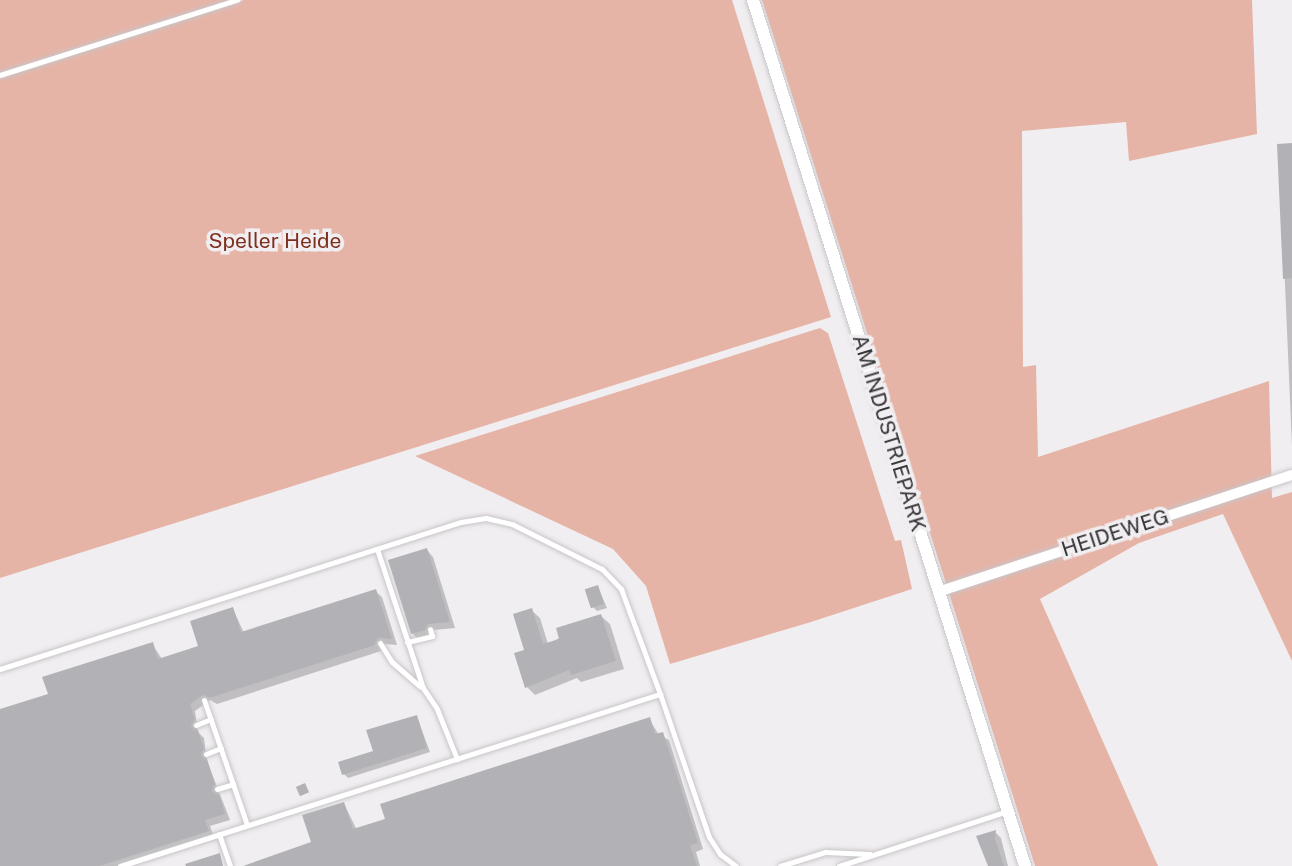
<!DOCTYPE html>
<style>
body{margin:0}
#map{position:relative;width:1292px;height:866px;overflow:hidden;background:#f1eef1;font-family:"Public Sans",sans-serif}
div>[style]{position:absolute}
.green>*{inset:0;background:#e6b4a7}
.shadow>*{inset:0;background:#0003}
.building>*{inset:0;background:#b2b2b6;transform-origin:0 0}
.roads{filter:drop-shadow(0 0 2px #c8c5c8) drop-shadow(0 0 2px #c8c5c8)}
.service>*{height:5px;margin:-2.5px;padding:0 2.5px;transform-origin:2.5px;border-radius:2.5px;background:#fff}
.minor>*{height:10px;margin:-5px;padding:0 5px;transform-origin:5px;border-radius:5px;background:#fff}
.tertiary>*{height:12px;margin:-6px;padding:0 6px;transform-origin:6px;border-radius:6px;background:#fff}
span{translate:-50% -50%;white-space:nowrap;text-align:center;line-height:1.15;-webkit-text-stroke:7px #f1eef1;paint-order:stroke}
.park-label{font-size:21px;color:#7f2f1d}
.street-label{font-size:21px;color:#363536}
</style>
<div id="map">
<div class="green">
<div style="clip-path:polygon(0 0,231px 0,0 73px)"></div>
<div style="clip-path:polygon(244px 0,732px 0,831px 317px,0 578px,0 77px)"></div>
<div style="clip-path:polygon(762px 0,1252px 0,1257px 134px,1129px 161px,1126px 122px,1022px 131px,1023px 367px,1036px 365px,1038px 457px,1269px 381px,1272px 498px,1292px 492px,1292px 661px,1223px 514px,1139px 543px,1040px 599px,1158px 866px,1035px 866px)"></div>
<div style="clip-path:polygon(820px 328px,828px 333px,895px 541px,901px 540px,912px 589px,811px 622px,670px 664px,646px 586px,613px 549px,415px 456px)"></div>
</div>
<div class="shadow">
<div style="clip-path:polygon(1292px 145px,1292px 446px,1279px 146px)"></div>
<div style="clip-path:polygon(427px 550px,433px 557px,455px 628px,434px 630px,419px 640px,413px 634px,391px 562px)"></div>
<div style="clip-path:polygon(598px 587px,607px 608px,597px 611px,593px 607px)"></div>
<div style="clip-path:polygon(375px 591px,382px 597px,397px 645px,384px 644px,381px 651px,217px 704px,210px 700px,195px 711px,198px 732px,204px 738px,207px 761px,230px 820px,210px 826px,214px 837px,125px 866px,0 866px,0 711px,50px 695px,152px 644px,162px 659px,200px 647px,233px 609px,244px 633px)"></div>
<div style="clip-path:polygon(531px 610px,540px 618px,548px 644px,601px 616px,610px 624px,624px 669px,581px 682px,577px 678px,535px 695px,527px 687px)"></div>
<div style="clip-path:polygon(417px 717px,430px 752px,348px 778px,344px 774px,340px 764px,375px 752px)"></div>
<div style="clip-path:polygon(649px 719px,659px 735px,669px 740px,703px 849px,696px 852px,700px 866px,250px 866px,313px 843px,344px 804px,357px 830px)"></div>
<div style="clip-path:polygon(995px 832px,1001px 838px,1008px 866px,989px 866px)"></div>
</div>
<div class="building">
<div style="clip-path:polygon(1292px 143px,1292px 278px,1283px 279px,1277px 144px)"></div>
<div style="clip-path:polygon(427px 548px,450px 622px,428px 624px,425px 630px,411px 634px,388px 560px)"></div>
<div style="left:598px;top:585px;width:20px;height:14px;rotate:72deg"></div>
<div style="clip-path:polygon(376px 589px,392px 639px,378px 638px,375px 645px,209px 698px,203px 695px,190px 704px,195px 720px,191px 726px,198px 730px,204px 749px,201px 755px,207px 759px,215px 784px,212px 791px,219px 794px,225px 814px,205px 820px,209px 831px,99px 866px,0 866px,0 709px,48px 694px,42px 677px,153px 642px,158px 659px,198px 646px,190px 621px,233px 607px,241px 632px)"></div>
<div style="clip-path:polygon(532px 608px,543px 644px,559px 639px,556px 628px,601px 614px,616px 661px,571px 675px,569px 670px,525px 688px,514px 653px,524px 650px,513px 614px)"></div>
<div style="clip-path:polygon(417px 715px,427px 748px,342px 775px,338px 762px,373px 751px,366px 730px)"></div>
<div style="clip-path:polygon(650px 717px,655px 734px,663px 732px,674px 766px,698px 843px,690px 845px,697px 866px,243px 866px,311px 842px,302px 815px,344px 802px,353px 829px,385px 819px,380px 804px)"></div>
<div style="left:305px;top:783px;width:10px;height:10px;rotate:66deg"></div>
<div style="clip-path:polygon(996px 830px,995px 839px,1004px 866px,988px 866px,976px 836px)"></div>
<div style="clip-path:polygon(220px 853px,223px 866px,186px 866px,185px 864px)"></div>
</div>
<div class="roads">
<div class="service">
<div style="left:0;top:75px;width:249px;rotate:-17.6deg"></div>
<div style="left:377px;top:549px;width:146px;rotate:71.7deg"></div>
<div style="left:423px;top:688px;width:25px;rotate:56deg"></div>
<div style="left:437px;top:709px;width:54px;rotate:68.2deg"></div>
<div style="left:407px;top:642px;width:26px;rotate:-13deg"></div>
<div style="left:432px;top:636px;width:7px;rotate:-106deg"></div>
<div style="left:380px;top:643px;width:22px;rotate:58deg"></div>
<div style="left:392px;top:662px;width:37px;rotate:41deg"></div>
<div style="left:0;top:669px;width:484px;rotate:-17.7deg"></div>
<div style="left:461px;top:522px;width:25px;rotate:-9deg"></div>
<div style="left:486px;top:518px;width:27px;rotate:13deg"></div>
<div style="left:512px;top:524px;width:101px;rotate:26.6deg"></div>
<div style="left:602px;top:569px;width:28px;rotate:46deg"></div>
<div style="left:621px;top:589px;width:112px;rotate:69.6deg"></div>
<div style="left:204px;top:700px;width:132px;rotate:71deg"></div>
<div style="left:196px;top:725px;width:16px;rotate:-22deg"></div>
<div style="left:206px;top:754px;width:16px;rotate:-22deg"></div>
<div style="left:217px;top:789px;width:17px;rotate:-17deg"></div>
<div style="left:219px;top:834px;width:34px;rotate:71deg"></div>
<div style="left:120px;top:866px;width:567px;rotate:-17.67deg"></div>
<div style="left:660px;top:694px;width:151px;rotate:71.1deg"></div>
<div style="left:709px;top:837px;width:20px;rotate:57deg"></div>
<div style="left:720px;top:854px;width:20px;rotate:37deg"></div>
<div style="left:780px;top:866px;width:47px;rotate:-17.3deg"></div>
<div style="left:825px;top:852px;width:45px;rotate:2.5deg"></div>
<div style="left:839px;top:866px;width:177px;rotate:-18.1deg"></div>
</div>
<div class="minor">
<div style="left:938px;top:592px;width:373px;rotate:-18.3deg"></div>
</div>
<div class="tertiary">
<div style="left:753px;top:0;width:908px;rotate:72.56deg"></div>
</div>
</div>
<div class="park-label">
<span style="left:275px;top:241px">Speller Heide</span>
</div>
<div class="street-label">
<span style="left:889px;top:433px;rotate:73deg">AM INDUSTRIEPARK</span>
<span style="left:1115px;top:533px;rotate:-18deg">HEIDEWEG</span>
</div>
</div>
